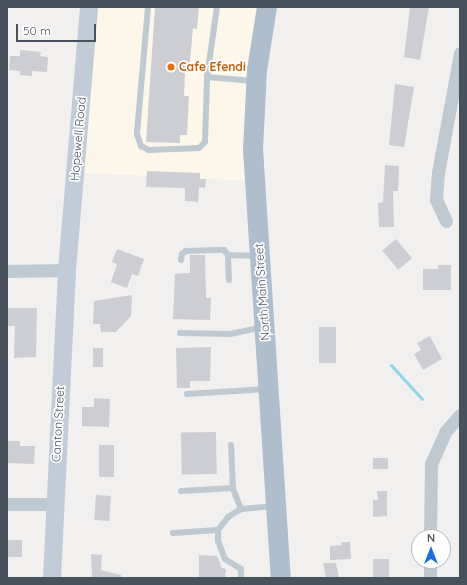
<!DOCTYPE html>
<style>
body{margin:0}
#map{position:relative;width:467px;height:585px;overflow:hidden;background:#f2efef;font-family:Quicksand,sans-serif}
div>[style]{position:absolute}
.commercial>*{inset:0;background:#fcf7e8}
.stream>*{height:3px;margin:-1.5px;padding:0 1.5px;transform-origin:1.5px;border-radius:1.5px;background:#8ad7ec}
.building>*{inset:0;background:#ccced4;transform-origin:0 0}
.lane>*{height:6px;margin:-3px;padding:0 3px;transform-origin:3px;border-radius:3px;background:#bfc9d1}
.street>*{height:13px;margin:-6.5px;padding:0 6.5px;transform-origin:6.5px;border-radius:6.5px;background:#bfc9d1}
.secondary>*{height:18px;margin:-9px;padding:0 9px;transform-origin:9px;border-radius:9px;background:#c1ccd8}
.primary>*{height:20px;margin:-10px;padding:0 10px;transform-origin:10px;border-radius:10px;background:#aebece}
.dots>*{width:11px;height:11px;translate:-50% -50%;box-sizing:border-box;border:2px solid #fff;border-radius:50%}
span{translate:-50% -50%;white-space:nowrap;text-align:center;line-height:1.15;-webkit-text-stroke:3.5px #fff;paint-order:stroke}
.food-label{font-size:12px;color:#c56008;font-weight:700}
.left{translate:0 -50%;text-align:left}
.street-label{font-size:12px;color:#47525d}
.frame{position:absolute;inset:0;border:8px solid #47525d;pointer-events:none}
.north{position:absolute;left:411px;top:529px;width:40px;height:40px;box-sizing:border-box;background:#fff;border:1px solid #b5babe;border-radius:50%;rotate:0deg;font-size:11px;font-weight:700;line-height:16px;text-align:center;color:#47525d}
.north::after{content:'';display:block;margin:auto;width:14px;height:18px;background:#186ee2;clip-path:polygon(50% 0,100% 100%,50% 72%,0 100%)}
.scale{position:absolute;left:16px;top:24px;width:80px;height:18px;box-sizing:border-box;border:2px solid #47525d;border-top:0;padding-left:5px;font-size:12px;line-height:14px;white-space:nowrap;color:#47525d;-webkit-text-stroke:3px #fff;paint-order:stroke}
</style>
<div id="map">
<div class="commercial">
<div style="clip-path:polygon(88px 7px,267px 7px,250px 181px,70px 172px)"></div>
</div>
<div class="stream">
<div style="left:391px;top:365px;width:46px;rotate:47.6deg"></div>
</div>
<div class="building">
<div style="clip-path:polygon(155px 7px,199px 7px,197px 29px,193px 28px,189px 72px,185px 72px,184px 96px,189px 96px,187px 135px,180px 135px,180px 143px,146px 142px)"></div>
<div style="clip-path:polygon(410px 7px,429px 7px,420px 60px,404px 57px)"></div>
<div style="clip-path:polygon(20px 50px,41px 52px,40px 56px,48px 57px,47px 72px,32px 71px,32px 76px,20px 75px,20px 71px,9px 70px,10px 56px,20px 56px)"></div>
<div style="clip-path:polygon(395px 84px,414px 87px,404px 147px,389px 145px)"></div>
<div style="clip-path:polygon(385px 165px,399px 166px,398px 191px,393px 191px,394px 227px,379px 227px,378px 203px,383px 202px)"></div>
<div style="clip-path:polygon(147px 171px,200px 173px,200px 179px,206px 179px,205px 188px,199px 187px,198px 202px,185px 201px,185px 188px,146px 187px)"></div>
<div style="left:396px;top:239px;width:25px;height:18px;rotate:50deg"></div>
<div style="clip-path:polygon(117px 249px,144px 259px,138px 276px,132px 274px,127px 288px,111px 282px,117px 264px,112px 262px)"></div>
<div style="clip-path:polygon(190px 255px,205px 255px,206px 298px,211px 298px,210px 320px,173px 319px,175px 274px,190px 273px)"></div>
<div style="clip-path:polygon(438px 265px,451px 265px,451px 290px,423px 290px,423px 269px,438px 269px)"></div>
<div style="clip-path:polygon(132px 295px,131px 316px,116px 332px,101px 332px,100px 324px,93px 324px,94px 301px)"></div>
<div style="clip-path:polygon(7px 308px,37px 308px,36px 357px,14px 358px,15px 326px,7px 326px)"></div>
<div style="left:319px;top:327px;width:17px;height:36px"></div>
<div style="clip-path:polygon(430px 336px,442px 359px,423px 370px,414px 354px,421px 350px,417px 343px)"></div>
<div style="clip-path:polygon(211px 347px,210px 381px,190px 381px,190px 388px,177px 388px,176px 348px)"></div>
<div style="left:93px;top:348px;width:10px;height:19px"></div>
<div style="clip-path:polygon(94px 398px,110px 399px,109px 427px,82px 426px,82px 407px,94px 407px)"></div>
<div style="left:216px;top:432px;width:42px;height:35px;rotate:89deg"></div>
<div style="clip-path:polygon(7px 441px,20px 441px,20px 446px,35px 446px,34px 464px,7px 463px)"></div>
<div style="left:99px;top:445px;width:15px;height:32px"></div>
<div style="left:373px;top:458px;width:15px;height:11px"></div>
<div style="clip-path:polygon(377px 491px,387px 491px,387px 516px,373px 517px,373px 500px,378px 500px)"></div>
<div style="left:96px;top:495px;width:15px;height:25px;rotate:4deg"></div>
<div style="left:22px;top:540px;width:17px;height:15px;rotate:90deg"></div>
<div style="clip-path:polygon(341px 542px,350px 542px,351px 559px,330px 560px,330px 546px,342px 545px)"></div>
<div style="clip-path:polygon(91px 554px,102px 555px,101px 570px,121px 575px,121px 578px,92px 578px)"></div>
<div style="clip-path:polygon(199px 555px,217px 556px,222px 568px,226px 569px,225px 578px,199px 578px)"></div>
<div style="left:373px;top:559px;width:16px;height:19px"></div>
<div style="clip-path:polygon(323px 563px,336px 563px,339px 578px,326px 578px)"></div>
</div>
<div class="lane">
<div style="left:148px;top:7px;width:127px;rotate:95deg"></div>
<div style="left:137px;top:134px;width:13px;rotate:72deg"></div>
<div style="left:141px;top:146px;width:9px;rotate:27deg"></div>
<div style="left:149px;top:150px;width:50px;rotate:-2.3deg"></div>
<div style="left:199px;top:148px;width:8px;rotate:-45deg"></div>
<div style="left:205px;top:142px;width:65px;rotate:-88.2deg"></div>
<div style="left:207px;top:77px;width:71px;rotate:-81.9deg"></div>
<div style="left:207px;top:77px;width:47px;rotate:4.9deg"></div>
<div style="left:228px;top:255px;width:30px;rotate:2deg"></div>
<div style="left:181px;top:260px;width:6px;rotate:-81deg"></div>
<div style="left:182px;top:254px;width:5px;rotate:-37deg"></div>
<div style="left:186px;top:251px;width:38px;rotate:-2deg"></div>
<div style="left:224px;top:250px;width:6px;rotate:51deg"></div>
<div style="left:228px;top:255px;width:25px;rotate:88deg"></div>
<div style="left:180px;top:333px;width:50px;rotate:1.1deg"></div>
<div style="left:230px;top:334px;width:33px;rotate:-12deg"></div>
<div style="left:187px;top:394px;width:80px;rotate:-3.6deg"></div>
<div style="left:231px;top:445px;width:44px;rotate:87.4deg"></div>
<div style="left:233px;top:489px;width:22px;rotate:68deg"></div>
<div style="left:181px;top:491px;width:52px;rotate:-3.3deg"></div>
<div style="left:173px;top:533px;width:45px;rotate:-3.8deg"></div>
<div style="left:241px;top:578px;width:9px;rotate:-90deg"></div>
<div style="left:241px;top:569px;width:19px;rotate:-148deg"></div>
<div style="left:225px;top:559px;width:19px;rotate:-111deg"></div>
<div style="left:218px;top:541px;width:11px;rotate:-90deg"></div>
<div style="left:218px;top:530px;width:16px;rotate:-52deg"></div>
<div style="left:228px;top:517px;width:15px;rotate:-32deg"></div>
<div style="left:241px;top:509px;width:33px;rotate:-5deg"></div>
</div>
<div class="street">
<div style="left:446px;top:221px;width:23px;rotate:-115deg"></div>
<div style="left:436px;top:200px;width:27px;rotate:-86deg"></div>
<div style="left:438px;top:173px;width:122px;rotate:-79.6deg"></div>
<div style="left:7px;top:271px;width:60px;rotate:-1deg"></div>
<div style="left:7px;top:504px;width:48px"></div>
<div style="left:430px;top:537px;width:73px;rotate:-89.2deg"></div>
<div style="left:431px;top:464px;width:35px;rotate:-66deg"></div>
<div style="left:445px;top:432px;width:23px;rotate:-49deg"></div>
<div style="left:430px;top:561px;width:17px;rotate:90deg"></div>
</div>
<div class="secondary">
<div style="left:52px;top:578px;width:308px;rotate:-87.2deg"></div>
<div style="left:67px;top:270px;width:264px;rotate:-85.2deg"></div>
</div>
<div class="primary">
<div style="left:267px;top:7px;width:64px;rotate:99deg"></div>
<div style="left:257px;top:70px;width:79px;rotate:92.9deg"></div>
<div style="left:253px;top:149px;width:430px;rotate:86.3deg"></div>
</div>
<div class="dots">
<div style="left:171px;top:67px;background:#e8710a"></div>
</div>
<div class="food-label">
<span class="left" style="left:179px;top:67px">Cafe Efendi</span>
</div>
<div class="street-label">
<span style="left:78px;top:139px;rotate:-85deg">Hopewell Road</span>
<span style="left:262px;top:292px;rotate:-94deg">North Main Street</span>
<span style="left:58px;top:424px;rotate:-87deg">Canton Street</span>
</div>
<div class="frame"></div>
<div class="north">N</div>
<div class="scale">50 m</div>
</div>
